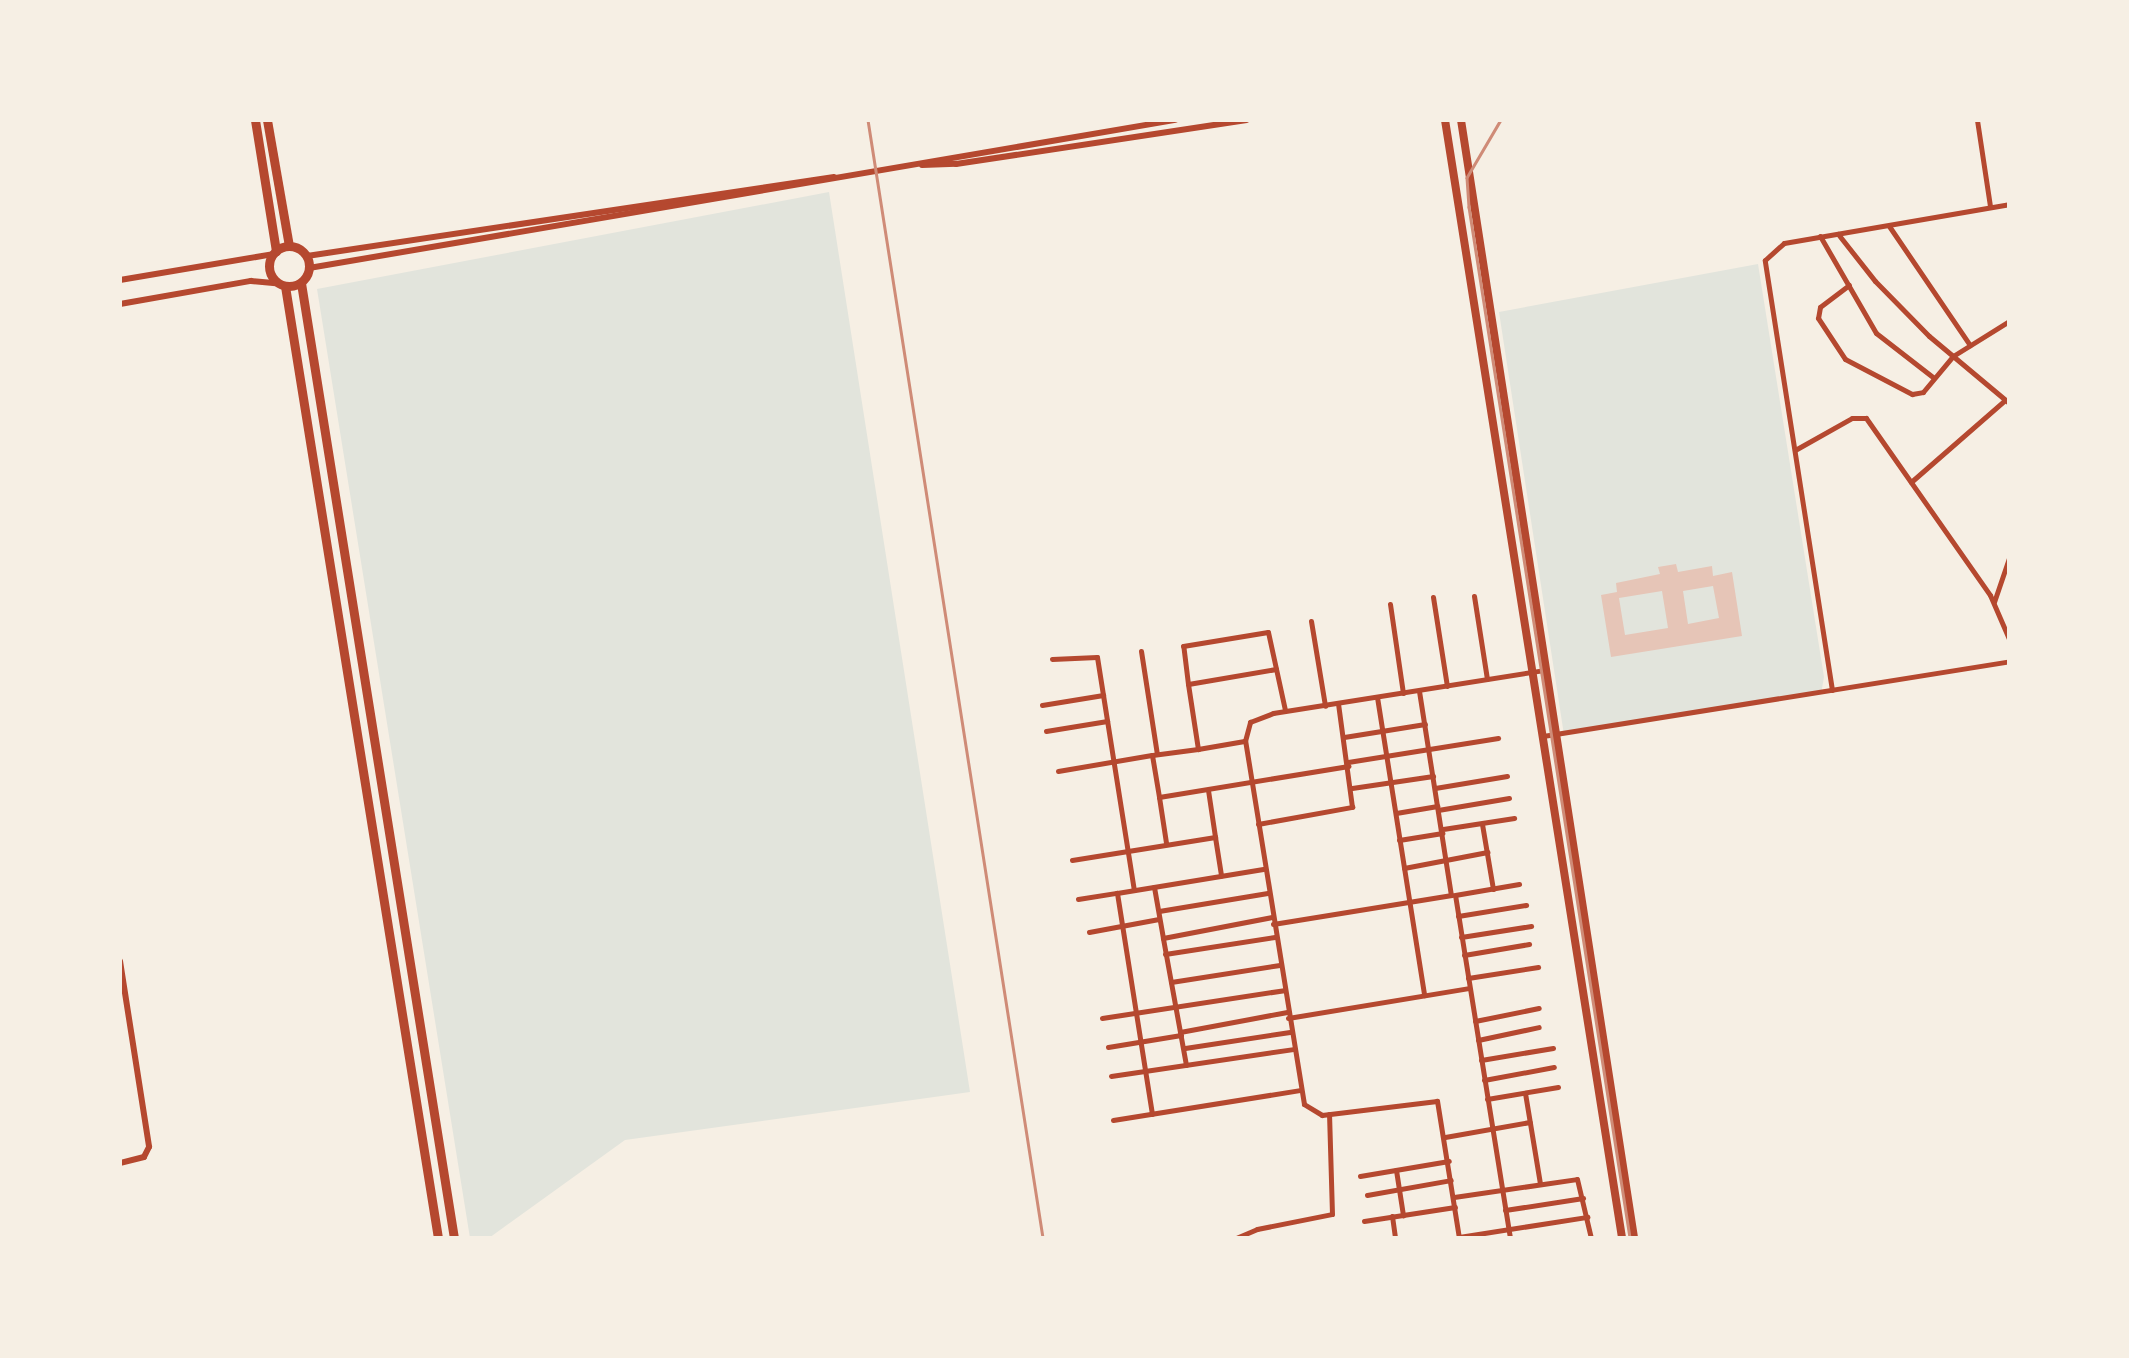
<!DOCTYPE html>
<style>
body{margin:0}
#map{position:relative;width:2129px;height:1358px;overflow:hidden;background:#f6efe4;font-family:"Work Sans",sans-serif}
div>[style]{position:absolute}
.green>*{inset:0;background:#e2e4dc}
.building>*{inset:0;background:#e6c5b7}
.minor>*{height:5px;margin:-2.5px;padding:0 2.5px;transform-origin:2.5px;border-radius:2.5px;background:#b5482f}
.tertiary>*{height:6px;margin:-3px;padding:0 3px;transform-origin:3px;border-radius:3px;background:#b5482f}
.secondary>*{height:8px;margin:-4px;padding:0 4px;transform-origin:4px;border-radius:4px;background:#b5482f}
.primary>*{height:9px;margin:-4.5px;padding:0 4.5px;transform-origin:4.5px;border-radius:4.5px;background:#b5482f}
.primary>.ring{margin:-4.5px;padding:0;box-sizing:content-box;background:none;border:9px solid #b5482f;border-radius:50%}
.rail>*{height:2.5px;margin:-1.25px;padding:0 1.25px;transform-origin:1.25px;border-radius:1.25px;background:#cf8b77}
span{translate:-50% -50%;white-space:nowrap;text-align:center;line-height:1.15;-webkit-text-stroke:8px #f6efe4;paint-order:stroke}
.frame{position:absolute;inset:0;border:122px solid #f6efe4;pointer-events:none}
</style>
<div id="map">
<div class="green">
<div style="clip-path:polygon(829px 192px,970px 1092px,625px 1140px,489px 1238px,470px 1238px,317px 289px)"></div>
<div style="clip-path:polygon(1758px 264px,1824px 677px,1821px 694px,1564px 735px,1499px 312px)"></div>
</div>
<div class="building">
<div style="clip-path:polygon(evenodd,1676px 564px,1678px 572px,1712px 566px,1713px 576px,1732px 572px,1742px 636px,1611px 657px,1601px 595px,1617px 592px,1616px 583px,1660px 574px,1658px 567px,1676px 564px,1713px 586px,1719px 618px,1688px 624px,1683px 591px,1713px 586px,1676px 564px,1662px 591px,1668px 628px,1625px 635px,1619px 598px,1662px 591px)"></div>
</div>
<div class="minor">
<div style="left:1977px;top:120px;width:87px;rotate:81.4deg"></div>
<div style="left:1889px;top:226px;width:144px;rotate:55.8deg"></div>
<div style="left:1838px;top:234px;width:60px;rotate:51.8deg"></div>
<div style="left:1875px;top:281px;width:77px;rotate:45.5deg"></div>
<div style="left:1929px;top:336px;width:104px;rotate:39.9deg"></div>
<div style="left:1820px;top:236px;width:112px;rotate:60deg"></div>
<div style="left:1876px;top:333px;width:73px;rotate:37.8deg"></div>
<div style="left:1849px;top:285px;width:36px;rotate:143deg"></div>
<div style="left:1820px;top:307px;width:11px;rotate:100deg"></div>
<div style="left:1818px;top:318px;width:49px;rotate:56.6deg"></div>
<div style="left:1845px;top:359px;width:76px;rotate:27.6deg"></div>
<div style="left:1912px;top:394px;width:11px;rotate:-10deg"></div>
<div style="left:1923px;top:392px;width:47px;rotate:-50.2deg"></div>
<div style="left:1953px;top:356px;width:66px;rotate:-32deg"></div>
<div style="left:1795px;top:450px;width:65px;rotate:-29.3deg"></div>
<div style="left:1852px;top:418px;width:14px"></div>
<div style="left:1866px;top:418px;width:216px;rotate:55deg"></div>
<div style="left:1990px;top:595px;width:48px;rotate:66.6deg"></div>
<div style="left:1911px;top:482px;width:125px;rotate:-41.1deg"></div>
<div style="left:1474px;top:596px;width:84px;rotate:81.1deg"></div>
<div style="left:1433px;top:597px;width:90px;rotate:81.1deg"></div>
<div style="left:1994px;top:602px;width:46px;rotate:-71.2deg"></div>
<div style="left:1390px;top:604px;width:90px;rotate:81.7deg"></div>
<div style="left:1311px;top:621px;width:86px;rotate:80.6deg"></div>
<div style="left:1141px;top:651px;width:104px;rotate:81.2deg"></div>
<div style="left:1052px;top:659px;width:45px;rotate:-2.5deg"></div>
<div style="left:1097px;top:657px;width:236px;rotate:81deg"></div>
<div style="left:1276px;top:669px;width:89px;rotate:170.3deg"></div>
<div style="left:1188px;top:684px;width:38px;rotate:-97deg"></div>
<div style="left:1183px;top:646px;width:86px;rotate:-9.4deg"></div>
<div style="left:1268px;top:632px;width:80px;rotate:77.7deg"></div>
<div style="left:1188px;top:684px;width:66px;rotate:81.3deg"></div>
<div style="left:1198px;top:749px;width:47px;rotate:-9.9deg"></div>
<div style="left:1832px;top:690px;width:435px;rotate:-98.9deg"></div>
<div style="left:1765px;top:260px;width:25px;rotate:-42deg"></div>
<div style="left:1784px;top:243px;width:228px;rotate:-9.8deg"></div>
<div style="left:1419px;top:691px;width:206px;rotate:81.1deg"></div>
<div style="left:1377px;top:697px;width:302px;rotate:81deg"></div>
<div style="left:1042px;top:705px;width:62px;rotate:-9.3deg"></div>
<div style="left:1046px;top:731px;width:62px;rotate:-9.3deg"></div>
<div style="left:1543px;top:736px;width:472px;rotate:-9.1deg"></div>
<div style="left:1344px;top:737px;width:82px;rotate:-9.1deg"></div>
<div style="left:1198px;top:749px;width:46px;rotate:172.6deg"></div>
<div style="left:1152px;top:755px;width:43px;rotate:80.5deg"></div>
<div style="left:1159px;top:797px;width:192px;rotate:-9.3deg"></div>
<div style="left:1348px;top:762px;width:152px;rotate:-9.1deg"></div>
<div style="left:1058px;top:771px;width:95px;rotate:-9.7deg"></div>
<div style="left:1352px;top:788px;width:82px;rotate:-8.4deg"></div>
<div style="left:1435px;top:788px;width:73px;rotate:-9.5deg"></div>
<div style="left:1208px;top:790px;width:48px;rotate:81.5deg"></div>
<div style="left:1159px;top:797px;width:47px;rotate:81.3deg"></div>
<div style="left:1438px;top:810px;width:72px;rotate:-9.6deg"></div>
<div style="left:1396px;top:813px;width:42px;rotate:-9.7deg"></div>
<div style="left:1258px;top:824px;width:96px;rotate:-10.3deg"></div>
<div style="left:1352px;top:807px;width:104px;rotate:-97.7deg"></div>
<div style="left:1482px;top:824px;width:66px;rotate:80.4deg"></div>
<div style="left:1443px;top:829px;width:72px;rotate:-8.8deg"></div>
<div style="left:1399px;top:840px;width:44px;rotate:-9.2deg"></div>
<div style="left:1072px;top:860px;width:145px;rotate:-9.1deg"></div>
<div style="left:1215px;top:837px;width:39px;rotate:81deg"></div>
<div style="left:1404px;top:868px;width:85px;rotate:-10.9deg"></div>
<div style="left:1154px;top:887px;width:52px;rotate:80deg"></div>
<div style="left:1078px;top:899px;width:39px;rotate:-9deg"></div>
<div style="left:1159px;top:911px;width:110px;rotate:-9.4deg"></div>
<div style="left:1458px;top:916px;width:69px;rotate:-9.2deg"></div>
<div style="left:1273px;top:924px;width:181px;rotate:-9.2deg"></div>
<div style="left:1089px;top:932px;width:71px;rotate:-10.5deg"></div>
<div style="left:1461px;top:937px;width:71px;rotate:-8.9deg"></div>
<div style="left:1165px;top:954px;width:111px;rotate:-8.8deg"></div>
<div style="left:1464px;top:955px;width:66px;rotate:-9.6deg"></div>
<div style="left:1468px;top:978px;width:71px;rotate:-8.9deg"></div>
<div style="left:1171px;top:982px;width:110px;rotate:-8.9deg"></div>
<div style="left:1102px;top:1018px;width:184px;rotate:-8.7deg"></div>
<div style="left:1288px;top:1018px;width:183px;rotate:-9.4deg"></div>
<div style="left:1475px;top:1021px;width:65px;rotate:-11.5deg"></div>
<div style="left:1180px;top:1032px;width:109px;rotate:-10.6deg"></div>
<div style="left:1478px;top:1040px;width:62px;rotate:-12deg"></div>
<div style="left:1108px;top:1047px;width:74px;rotate:-9.3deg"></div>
<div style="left:1185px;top:1048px;width:106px;rotate:-8.7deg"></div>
<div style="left:1481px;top:1060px;width:73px;rotate:-9.5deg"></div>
<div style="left:1186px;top:1065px;width:129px;rotate:-100.3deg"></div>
<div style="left:1163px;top:938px;width:111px;rotate:-10.9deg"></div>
<div style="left:1111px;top:1076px;width:184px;rotate:-8.4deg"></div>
<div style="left:1484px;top:1080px;width:71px;rotate:-10.5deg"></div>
<div style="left:1525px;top:1093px;width:92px;rotate:80.6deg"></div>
<div style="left:1487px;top:1099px;width:72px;rotate:-9.6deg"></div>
<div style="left:1152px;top:1114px;width:224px;rotate:-99deg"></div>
<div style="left:1117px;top:893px;width:148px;rotate:-9.3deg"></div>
<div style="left:1113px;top:1120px;width:189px;rotate:-9.1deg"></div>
<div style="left:1445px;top:1137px;width:86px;rotate:-10deg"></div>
<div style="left:1396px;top:1170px;width:46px;rotate:81.2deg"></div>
<div style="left:1360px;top:1176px;width:90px;rotate:-9.6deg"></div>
<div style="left:1367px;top:1195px;width:85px;rotate:-10.1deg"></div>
<div style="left:1454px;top:1197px;width:124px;rotate:-8.3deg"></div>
<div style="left:1577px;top:1179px;width:61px;rotate:76.7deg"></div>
<div style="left:1505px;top:1210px;width:79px;rotate:-8.7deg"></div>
<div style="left:1392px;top:1216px;width:22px;rotate:82deg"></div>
<div style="left:1364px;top:1221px;width:92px;rotate:-8.7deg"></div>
<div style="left:1459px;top:1237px;width:130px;rotate:-8.9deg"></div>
<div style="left:1236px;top:1238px;width:23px;rotate:-23deg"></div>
<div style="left:1257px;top:1229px;width:76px;rotate:-11.3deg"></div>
<div style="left:1332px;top:1214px;width:100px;rotate:-91.7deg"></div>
<div style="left:1459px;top:1238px;width:139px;rotate:-99.1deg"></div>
<div style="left:1437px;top:1101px;width:116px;rotate:173.1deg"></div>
<div style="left:1322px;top:1115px;width:21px;rotate:-149deg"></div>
<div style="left:1304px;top:1104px;width:368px;rotate:-99.2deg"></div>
<div style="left:1245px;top:741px;width:20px;rotate:-75deg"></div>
<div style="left:1250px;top:722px;width:25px;rotate:-21deg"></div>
<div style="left:1273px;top:713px;width:274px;rotate:-9deg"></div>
<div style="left:1510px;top:1238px;width:347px;rotate:-99.1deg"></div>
<div style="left:1455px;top:895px;width:65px;rotate:-9.8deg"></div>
</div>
<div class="tertiary">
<div style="left:922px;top:165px;width:34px;rotate:-2deg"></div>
<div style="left:956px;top:164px;width:294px;rotate:-8.6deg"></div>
<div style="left:307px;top:256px;width:533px;rotate:-8.53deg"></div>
<div style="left:309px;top:268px;width:879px;rotate:-9.7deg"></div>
<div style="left:120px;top:280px;width:155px;rotate:-9.6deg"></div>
<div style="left:120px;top:304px;width:133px;rotate:-10deg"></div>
<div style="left:251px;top:281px;width:25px;rotate:5deg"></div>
<div style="left:120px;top:961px;width:188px;rotate:81.1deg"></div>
<div style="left:149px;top:1147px;width:11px;rotate:117deg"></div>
<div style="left:144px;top:1157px;width:25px;rotate:166deg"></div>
</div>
<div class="secondary">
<div style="left:1445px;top:120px;width:1132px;rotate:81deg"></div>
<div style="left:1461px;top:120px;width:1131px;rotate:81.2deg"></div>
</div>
<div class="primary">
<div style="left:255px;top:120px;width:133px;rotate:80.9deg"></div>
<div style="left:267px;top:120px;width:128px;rotate:80.1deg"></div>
<div class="ring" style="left:269px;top:246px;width:31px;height:31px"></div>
<div style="left:301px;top:283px;width:967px;rotate:80.9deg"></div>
<div style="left:285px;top:286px;width:964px;rotate:80.87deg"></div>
</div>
<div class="rail">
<div style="left:868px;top:120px;width:1132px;rotate:81.1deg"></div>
<div style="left:1501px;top:120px;width:67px;rotate:120.4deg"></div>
<div style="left:1467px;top:178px;width:29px;rotate:86deg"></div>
<div style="left:1469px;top:207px;width:1043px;rotate:81.12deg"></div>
</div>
<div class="frame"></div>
</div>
